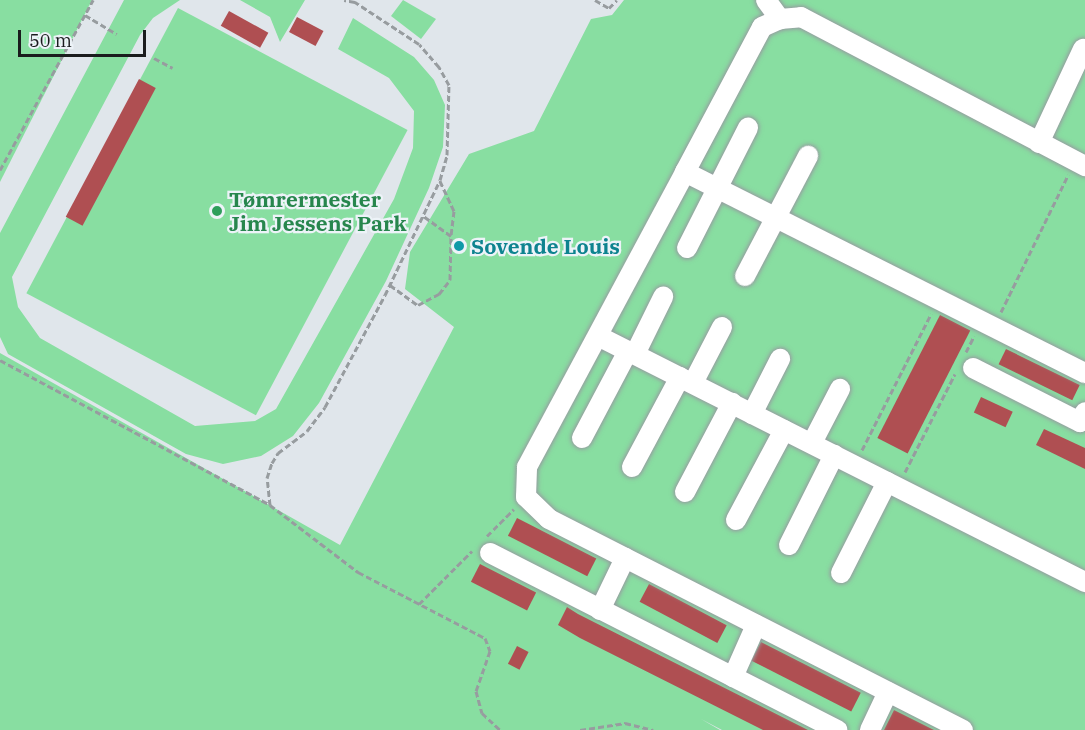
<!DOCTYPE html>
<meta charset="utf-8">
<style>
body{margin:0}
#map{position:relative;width:1085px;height:730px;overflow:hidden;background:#e0e6eb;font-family:"IBM Plex Serif",serif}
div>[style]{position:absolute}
.green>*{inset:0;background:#88dea1;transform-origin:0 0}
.building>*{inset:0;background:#af4f52;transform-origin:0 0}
.path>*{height:3px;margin-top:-1.5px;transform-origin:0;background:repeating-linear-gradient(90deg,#979c9f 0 6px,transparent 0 9px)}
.roads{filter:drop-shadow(0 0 2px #969ca0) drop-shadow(0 0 2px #969ca0)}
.minor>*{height:20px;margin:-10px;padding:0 10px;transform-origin:10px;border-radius:10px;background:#fff}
.dots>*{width:16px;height:16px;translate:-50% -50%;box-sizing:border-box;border:3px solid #edf3f8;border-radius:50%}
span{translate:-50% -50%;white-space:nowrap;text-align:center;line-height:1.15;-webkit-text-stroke:4.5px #edf3f8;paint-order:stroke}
.leisure-label{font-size:21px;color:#27864d;font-weight:700}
.left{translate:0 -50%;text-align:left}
.culture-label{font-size:21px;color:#0d838f;font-weight:700}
.scale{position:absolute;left:18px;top:30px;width:128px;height:27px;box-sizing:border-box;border:3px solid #1a1c1d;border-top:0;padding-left:8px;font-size:18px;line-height:21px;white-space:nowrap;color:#1a1c1d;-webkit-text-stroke:4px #edf3f8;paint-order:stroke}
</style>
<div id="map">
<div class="green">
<div style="clip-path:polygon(0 0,92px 0,0 182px)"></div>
<div style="clip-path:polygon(124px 0,180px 0,153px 18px,140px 35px,12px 277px,18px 307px,40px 338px,195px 426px,255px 421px,276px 409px,394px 199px,413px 148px,414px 111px,389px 78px,338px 49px,353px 18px,414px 57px,434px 80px,445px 105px,443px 147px,429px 188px,386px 281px,319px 403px,293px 436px,261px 456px,223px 464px,186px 454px,8px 354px,0 337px,0 233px)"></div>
<div style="clip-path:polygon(240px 0,305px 0,280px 42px,270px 17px)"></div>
<div style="clip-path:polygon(403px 0,436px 19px,421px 39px,391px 16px)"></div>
<div style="clip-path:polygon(624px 0,1085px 0,1085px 730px,722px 730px,701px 719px,720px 730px,0 730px,0 353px,340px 545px,454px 327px,405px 289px,410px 252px,469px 154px,534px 131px,591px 19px,612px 15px)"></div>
<div style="left:178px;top:8px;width:260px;height:323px;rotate:28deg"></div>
</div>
<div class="building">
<div style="left:229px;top:11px;width:45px;height:17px;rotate:29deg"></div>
<div style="left:297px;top:17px;width:30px;height:17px;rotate:28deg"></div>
<div style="left:139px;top:79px;width:19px;height:156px;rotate:28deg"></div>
<div style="left:940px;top:315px;width:34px;height:138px;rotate:27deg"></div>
<div style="left:1006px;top:349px;width:82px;height:17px;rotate:26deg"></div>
<div style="left:981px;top:397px;width:35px;height:17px;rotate:25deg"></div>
<div style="clip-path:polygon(1044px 429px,1085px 448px,1085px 469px,1036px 445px)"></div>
<div style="left:517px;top:518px;width:89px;height:20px;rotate:27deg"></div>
<div style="left:480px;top:564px;width:63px;height:20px;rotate:27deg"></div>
<div style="left:649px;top:584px;width:88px;height:20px;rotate:28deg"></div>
<div style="clip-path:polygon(567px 607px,578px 614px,808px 730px,763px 730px,580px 638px,558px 625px)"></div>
<div style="left:761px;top:642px;width:112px;height:21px;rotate:27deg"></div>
<div style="left:517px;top:646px;width:13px;height:20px;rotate:27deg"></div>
<div style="clip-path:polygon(894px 710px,934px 730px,884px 730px)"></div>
</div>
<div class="path">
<div style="left:595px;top:0;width:16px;rotate:30deg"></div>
<div style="left:609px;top:8px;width:11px;rotate:-45deg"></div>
<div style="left:85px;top:15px;width:37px;rotate:31deg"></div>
<div style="left:154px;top:58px;width:21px;rotate:28deg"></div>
<div style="left:0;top:170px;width:194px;rotate:-61.3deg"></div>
<div style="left:440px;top:181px;width:33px;rotate:65deg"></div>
<div style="left:454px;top:211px;width:25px;rotate:97deg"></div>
<div style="left:390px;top:285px;width:34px;rotate:36deg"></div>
<div style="left:418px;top:305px;width:24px;rotate:-28deg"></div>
<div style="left:439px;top:294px;width:18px;rotate:-52deg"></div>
<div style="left:450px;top:280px;width:44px;rotate:-88.7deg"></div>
<div style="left:451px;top:236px;width:34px;rotate:-144deg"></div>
<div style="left:1001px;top:312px;width:153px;rotate:-63.9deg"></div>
<div style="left:966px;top:352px;width:18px;rotate:-63deg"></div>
<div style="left:0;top:360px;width:306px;rotate:28.2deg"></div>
<div style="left:270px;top:505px;width:111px;rotate:37.3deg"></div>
<div style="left:358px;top:572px;width:143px;rotate:27.5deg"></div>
<div style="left:485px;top:638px;width:14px;rotate:69deg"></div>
<div style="left:490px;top:651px;width:42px;rotate:109.3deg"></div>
<div style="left:476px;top:691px;width:23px;rotate:75deg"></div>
<div style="left:482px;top:713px;width:25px;rotate:43deg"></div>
<div style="left:862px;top:450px;width:153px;rotate:-63.1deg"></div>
<div style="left:905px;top:472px;width:110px;rotate:-63deg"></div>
<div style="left:270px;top:505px;width:27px;rotate:-96deg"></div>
<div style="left:267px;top:478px;width:16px;rotate:-72deg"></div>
<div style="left:272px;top:463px;width:12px;rotate:-59deg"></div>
<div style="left:278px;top:453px;width:36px;rotate:-37deg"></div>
<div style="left:307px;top:431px;width:30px;rotate:-53deg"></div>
<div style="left:325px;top:407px;width:127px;rotate:-61.8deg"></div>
<div style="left:385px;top:295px;width:127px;rotate:-64.4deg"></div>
<div style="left:440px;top:180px;width:26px;rotate:-74deg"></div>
<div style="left:447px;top:155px;width:70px;rotate:-88.4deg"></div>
<div style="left:449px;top:85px;width:21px;rotate:-119deg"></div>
<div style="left:439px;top:67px;width:30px;rotate:-131deg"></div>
<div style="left:419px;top:44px;width:77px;rotate:-146.7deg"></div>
<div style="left:355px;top:2px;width:11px;rotate:-170deg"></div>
<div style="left:487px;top:536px;width:38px;rotate:-45deg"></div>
<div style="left:419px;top:604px;width:75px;rotate:-45deg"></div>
<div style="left:580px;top:730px;width:46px;rotate:-8.8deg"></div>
<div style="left:625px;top:723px;width:29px;rotate:14deg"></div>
</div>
<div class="roads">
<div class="minor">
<div style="left:766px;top:0;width:24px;rotate:54deg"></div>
<div style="left:1039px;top:143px;width:104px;rotate:-64.9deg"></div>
<div style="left:685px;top:172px;width:164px;rotate:-62deg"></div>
<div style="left:762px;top:27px;width:20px;rotate:-24deg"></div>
<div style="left:780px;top:19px;width:21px;rotate:-5deg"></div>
<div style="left:801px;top:17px;width:321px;rotate:27.7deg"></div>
<div style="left:687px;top:248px;width:135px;rotate:-63.1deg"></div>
<div style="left:745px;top:276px;width:136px;rotate:-62.3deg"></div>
<div style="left:598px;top:336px;width:546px;rotate:26.8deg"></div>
<div style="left:635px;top:354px;width:64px;rotate:-63.8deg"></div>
<div style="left:973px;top:368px;width:120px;rotate:26.8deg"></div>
<div style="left:1080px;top:422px;width:11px;rotate:-63deg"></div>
<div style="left:693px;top:383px;width:63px;rotate:-62.6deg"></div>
<div style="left:752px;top:414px;width:62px;rotate:-63deg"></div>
<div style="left:582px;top:438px;width:98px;rotate:-62.1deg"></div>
<div style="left:812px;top:443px;width:61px;rotate:-62.6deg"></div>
<div style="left:632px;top:467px;width:102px;rotate:-61.9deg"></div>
<div style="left:685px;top:492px;width:101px;rotate:-62.2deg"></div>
<div style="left:736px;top:520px;width:102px;rotate:-61.9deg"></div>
<div style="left:789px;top:545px;width:101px;rotate:-63.4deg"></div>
<div style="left:490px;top:553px;width:390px;rotate:27deg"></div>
<div style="left:841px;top:573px;width:102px;rotate:-63.2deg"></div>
<div style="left:600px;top:610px;width:58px;rotate:-64.3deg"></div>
<div style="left:733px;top:677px;width:57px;rotate:-66.1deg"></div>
<div style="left:870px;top:730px;width:42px;rotate:-64.7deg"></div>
<div style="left:963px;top:730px;width:465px;rotate:-153deg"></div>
<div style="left:549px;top:519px;width:32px;rotate:-136deg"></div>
<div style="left:526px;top:497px;width:30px;rotate:-88deg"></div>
<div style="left:527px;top:467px;width:335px;rotate:-61.8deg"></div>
<div style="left:685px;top:172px;width:448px;rotate:26.7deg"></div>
</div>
</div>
<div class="dots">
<div style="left:217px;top:211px;background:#2e9e5b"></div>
<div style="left:459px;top:246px;background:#0f9aa8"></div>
</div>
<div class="leisure-label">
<span class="left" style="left:229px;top:211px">Tømrermester<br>Jim Jessens Park</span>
</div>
<div class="culture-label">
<span class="left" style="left:471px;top:246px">Sovende Louis</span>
</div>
<div class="scale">50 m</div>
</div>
